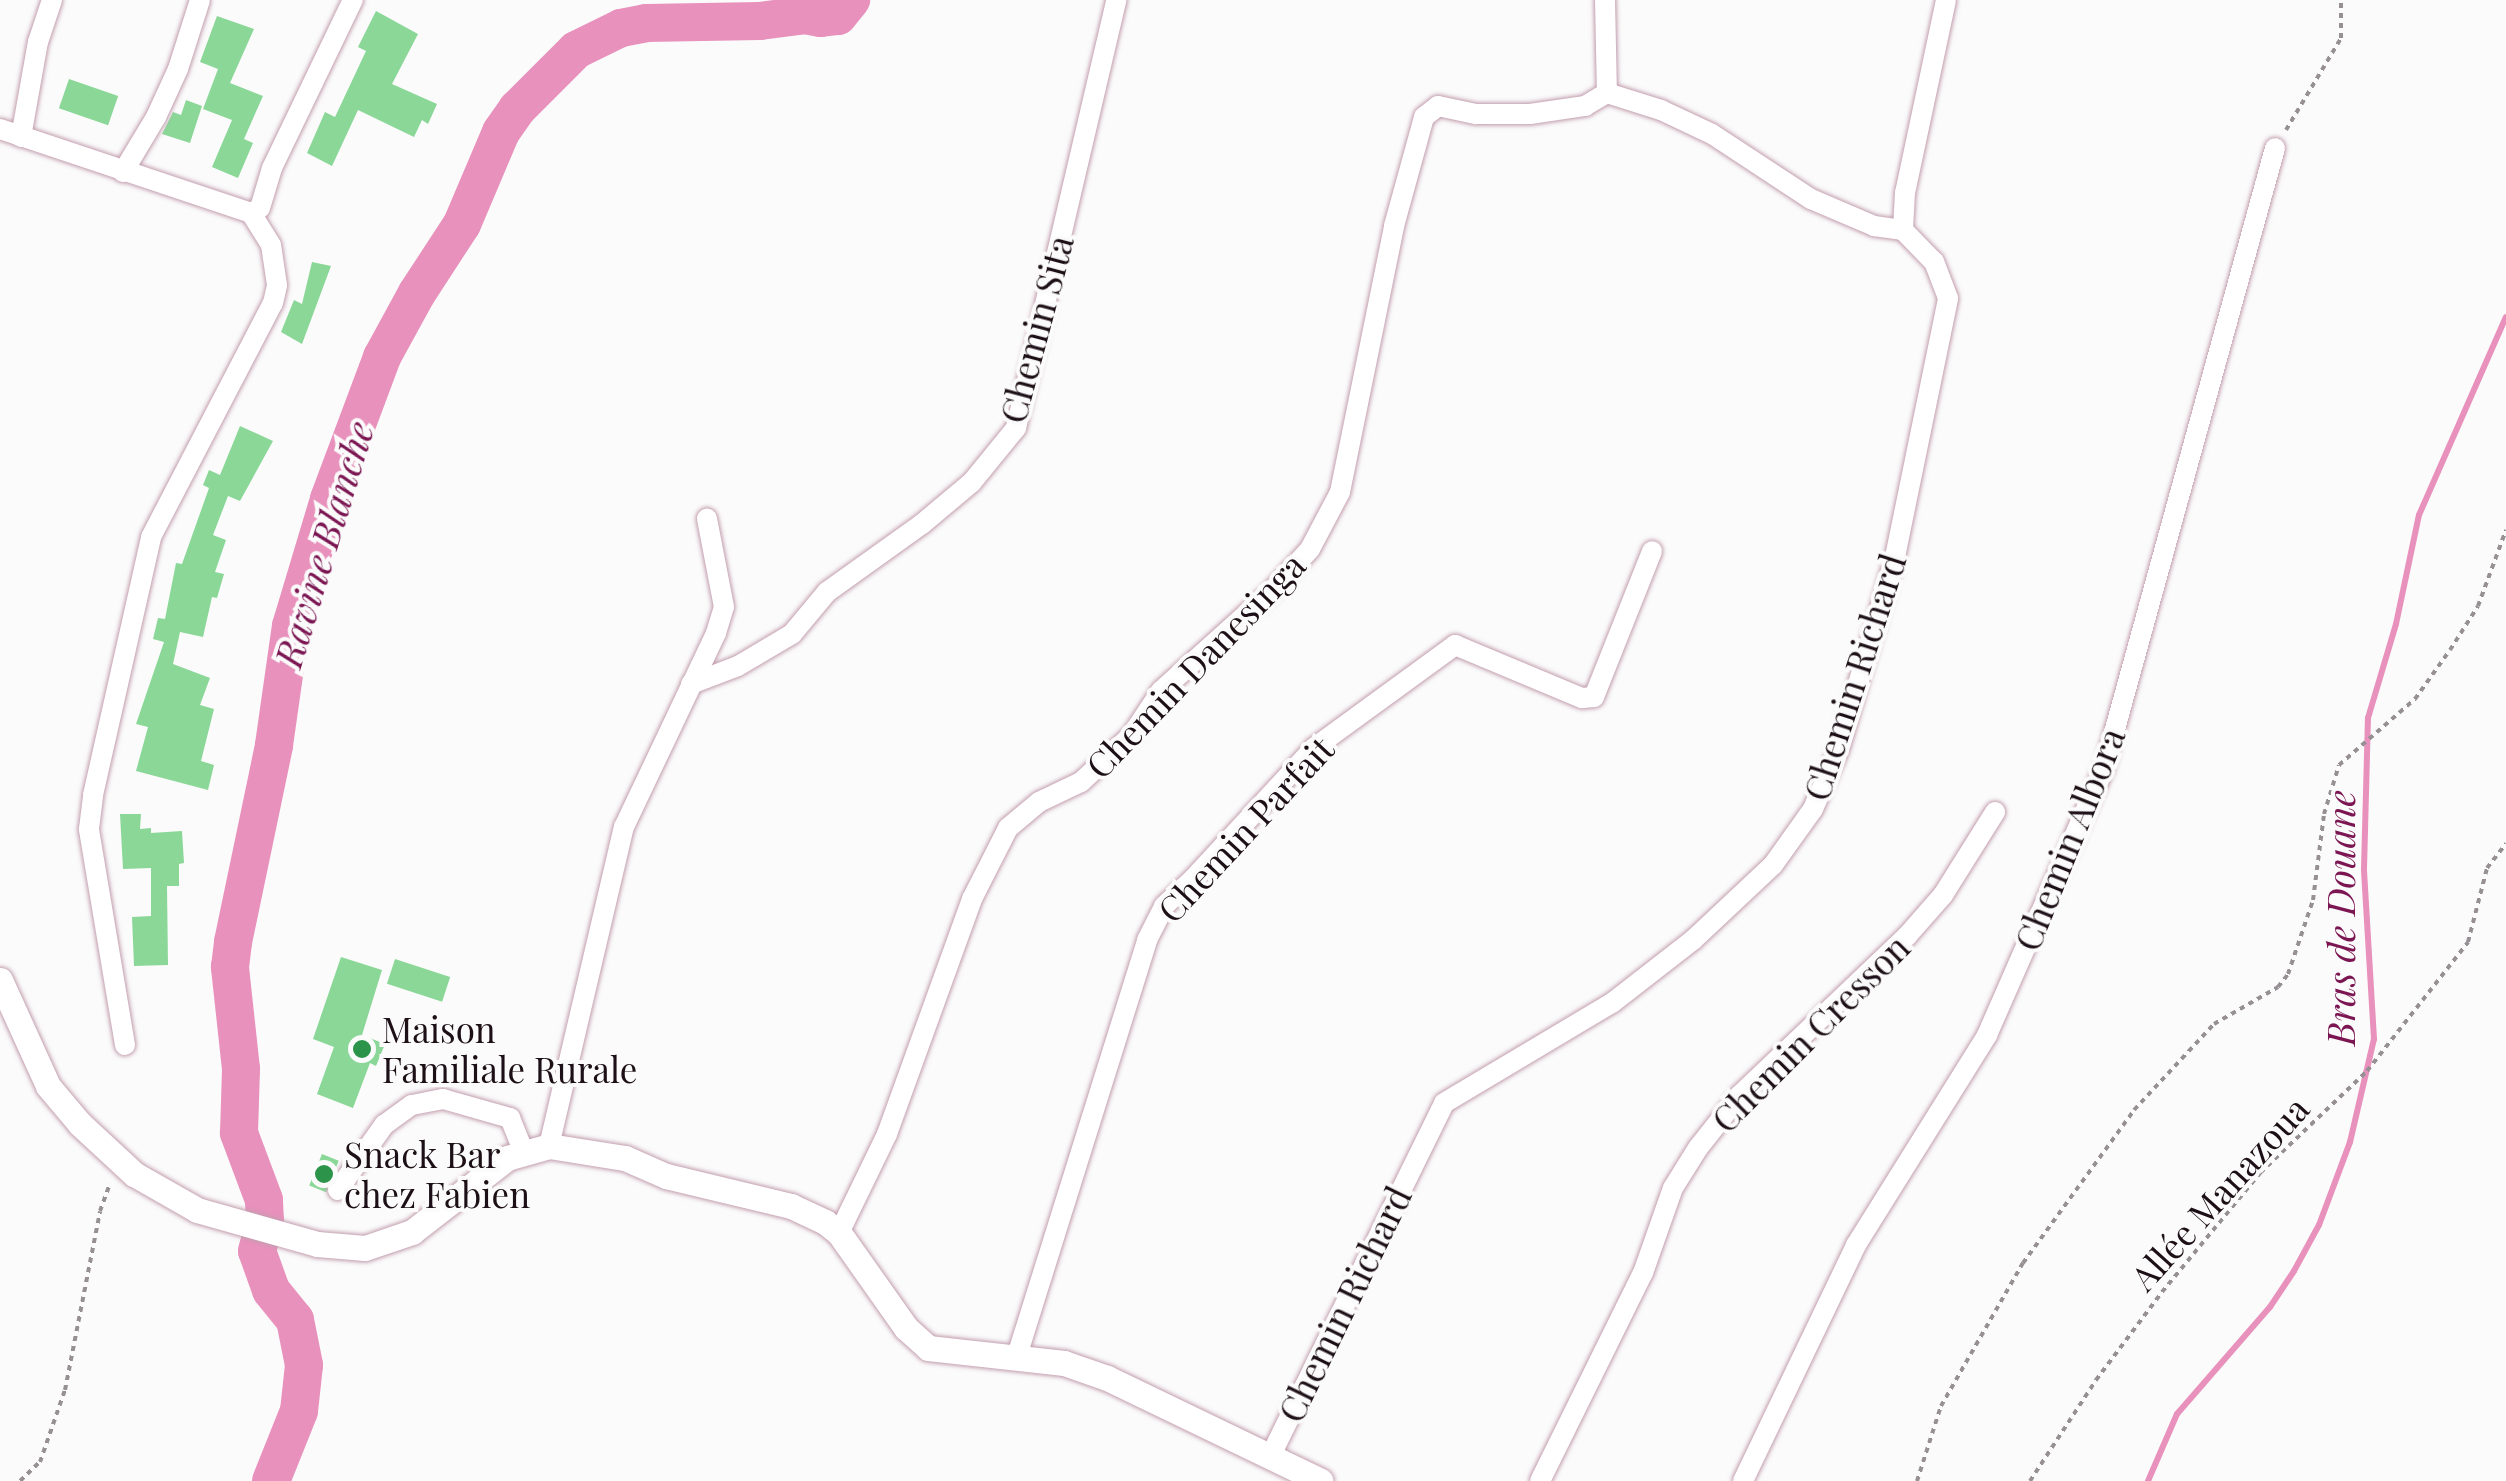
<!DOCTYPE html>
<meta charset="utf-8">
<style>
body{margin:0}
#map{position:relative;width:2506px;height:1481px;overflow:hidden;background:#fbfbfb;font-family:"Playfair Display",serif}
div>[style]{position:absolute}
.stream>*{height:6px;margin:-3px;padding:0 3px;transform-origin:3px;border-radius:3px;background:#e891bc}
.river>*{height:38px;margin:-19px;padding:0 19px;transform-origin:19px;border-radius:19px;background:#e891bc}
.building>*{inset:0;background:#8ad798;transform-origin:0 0}
.path>*{height:4px;margin-top:-2px;transform-origin:0;background:repeating-linear-gradient(90deg,#969094 0 5px,transparent 0 10px)}
.roads{filter:drop-shadow(0 0 2px #c29eae) drop-shadow(0 0 2px #c29eae)}
.minor>*{height:20px;margin:-10px;padding:0 10px;transform-origin:10px;border-radius:10px;background:#fff}
.major>*{height:25px;margin:-12.5px;padding:0 12.5px;transform-origin:12.5px;border-radius:12.5px;background:#fff}
.dots>*{width:28px;height:28px;translate:-50% -50%;box-sizing:border-box;border:5px solid #fbfbfb;border-radius:50%}
span{translate:-50% -50%;white-space:nowrap;text-align:center;line-height:1.15;-webkit-text-stroke:8px #fbfbfb;paint-order:stroke}
.street-label{font-size:35px;color:#1c0f16}
.poi-label{font-size:35px;color:#1c0f16}
.left{translate:0 -50%;text-align:left}
.water-label{font-size:38px;color:#7b1653;font-style:italic}
</style>
<div id="map">
<div class="stream">
<div style="left:2148px;top:1481px;width:73px;rotate:-66.6deg"></div>
<div style="left:2177px;top:1414px;width:142px;rotate:-49deg"></div>
<div style="left:2270px;top:1307px;width:43px;rotate:-56.3deg"></div>
<div style="left:2294px;top:1271px;width:52px;rotate:-61.5deg"></div>
<div style="left:2319px;top:1225px;width:89px;rotate:-69.5deg"></div>
<div style="left:2350px;top:1142px;width:106px;rotate:-76.9deg"></div>
<div style="left:2374px;top:1039px;width:170px;rotate:-93.4deg"></div>
<div style="left:2364px;top:869px;width:151px;rotate:-88.5deg"></div>
<div style="left:2368px;top:718px;width:98px;rotate:-73.4deg"></div>
<div style="left:2396px;top:624px;width:111px;rotate:-78.1deg"></div>
<div style="left:2419px;top:515px;width:216px;rotate:-66.3deg"></div>
</div>
<div class="river">
<div style="left:271px;top:1481px;width:75px;rotate:-68.2deg"></div>
<div style="left:299px;top:1411px;width:46px;rotate:-83.8deg"></div>
<div style="left:304px;top:1365px;width:46px;rotate:-101.3deg"></div>
<div style="left:295px;top:1320px;width:38px;rotate:-129deg"></div>
<div style="left:271px;top:1290px;width:41px;rotate:-109.7deg"></div>
<div style="left:257px;top:1251px;width:31px;rotate:-75deg"></div>
<div style="left:265px;top:1221px;width:21px;rotate:-93deg"></div>
<div style="left:264px;top:1200px;width:72px;rotate:-110.5deg"></div>
<div style="left:239px;top:1133px;width:64px;rotate:-88.2deg"></div>
<div style="left:241px;top:1069px;width:103px;rotate:-96.2deg"></div>
<div style="left:230px;top:967px;width:25px;rotate:-83deg"></div>
<div style="left:233px;top:942px;width:201px;rotate:-78.2deg"></div>
<div style="left:274px;top:745px;width:120px;rotate:-81.9deg"></div>
<div style="left:291px;top:626px;width:133px;rotate:-73.3deg"></div>
<div style="left:329px;top:499px;width:152px;rotate:-69.5deg"></div>
<div style="left:382px;top:357px;width:73px;rotate:-61.3deg"></div>
<div style="left:417px;top:293px;width:82px;rotate:-56.9deg"></div>
<div style="left:462px;top:224px;width:100px;rotate:-67deg"></div>
<div style="left:501px;top:132px;width:28px;rotate:-55deg"></div>
<div style="left:517px;top:109px;width:83px;rotate:-45deg"></div>
<div style="left:576px;top:50px;width:50px;rotate:-26.1deg"></div>
<div style="left:621px;top:28px;width:25px;rotate:-11deg"></div>
<div style="left:646px;top:23px;width:114px;rotate:-1deg"></div>
<div style="left:760px;top:21px;width:45px;rotate:-7.6deg"></div>
<div style="left:805px;top:15px;width:16px;rotate:11deg"></div>
<div style="left:821px;top:18px;width:17px;rotate:-7deg"></div>
<div style="left:838px;top:16px;width:21px;rotate:-51deg"></div>
</div>
<div class="building">
<div style="clip-path:polygon(376px 11px,418px 34px,392px 84px,437px 104px,428px 124px,422px 120px,414px 137px,358px 110px,332px 166px,307px 153px,325px 112px,335px 117px,366px 51px,358px 47px)"></div>
<div style="clip-path:polygon(217px 16px,254px 29px,230px 83px,263px 96px,244px 139px,253px 143px,238px 178px,212px 167px,232px 120px,203px 109px,218px 69px,200px 62px)"></div>
<div style="left:69px;top:79px;width:52px;height:31px;rotate:19deg"></div>
<div style="clip-path:polygon(186px 100px,202px 106px,190px 143px,162px 134px,173px 112px,181px 115px)"></div>
<div style="clip-path:polygon(312px 262px,331px 266px,302px 344px,281px 332px,294px 300px,302px 304px)"></div>
<div style="clip-path:polygon(240px 426px,273px 441px,240px 501px,228px 496px,213px 535px,226px 540px,215px 572px,224px 574px,217px 598px,212px 597px,203px 637px,180px 632px,173px 664px,210px 678px,200px 705px,214px 709px,201px 761px,214px 765px,208px 790px,136px 771px,148px 727px,136px 724px,164px 642px,153px 639px,158px 618px,165px 619px,176px 563px,182px 564px,209px 488px,203px 485px,209px 470px,220px 475px)"></div>
<div style="clip-path:polygon(120px 814px,141px 814px,140px 829px,151px 828px,151px 833px,182px 831px,184px 863px,179px 864px,179px 886px,167px 886px,168px 965px,134px 966px,132px 917px,151px 916px,151px 868px,123px 869px)"></div>
<div style="clip-path:polygon(341px 957px,382px 970px,362px 1035px,385px 1044px,376px 1066px,370px 1063px,353px 1108px,317px 1094px,334px 1047px,313px 1039px)"></div>
<div style="left:395px;top:959px;width:58px;height:26px;rotate:18deg"></div>
<div style="left:322px;top:1154px;width:18px;height:34px;rotate:22deg"></div>
</div>
<div class="path">
<div style="left:2286px;top:130px;width:107px;rotate:-59.1deg"></div>
<div style="left:2341px;top:38px;width:38px;rotate:-90deg"></div>
<div style="left:20px;top:1481px;width:28px;rotate:-44deg"></div>
<div style="left:40px;top:1462px;width:76px;rotate:-70.9deg"></div>
<div style="left:65px;top:1390px;width:182px;rotate:-78.9deg"></div>
<div style="left:100px;top:1211px;width:29px;rotate:-70deg"></div>
<div style="left:1917px;top:1481px;width:79px;rotate:-72.3deg"></div>
<div style="left:1941px;top:1406px;width:165px;rotate:-60.2deg"></div>
<div style="left:2023px;top:1263px;width:189px;rotate:-54deg"></div>
<div style="left:2134px;top:1110px;width:117px;rotate:-47.1deg"></div>
<div style="left:2214px;top:1024px;width:74px;rotate:-30deg"></div>
<div style="left:2278px;top:987px;width:16px;rotate:-52deg"></div>
<div style="left:2288px;top:974px;width:78px;rotate:-71.3deg"></div>
<div style="left:2313px;top:900px;width:87px;rotate:-82.7deg"></div>
<div style="left:2324px;top:814px;width:51px;rotate:-73deg"></div>
<div style="left:2339px;top:765px;width:101px;rotate:-41deg"></div>
<div style="left:2415px;top:699px;width:60px;rotate:-54.5deg"></div>
<div style="left:2450px;top:650px;width:52px;rotate:-57.5deg"></div>
<div style="left:2478px;top:606px;width:81px;rotate:-69.8deg"></div>
<div style="left:2030px;top:1481px;width:121px;rotate:-56.8deg"></div>
<div style="left:2096px;top:1380px;width:110px;rotate:-53.1deg"></div>
<div style="left:2162px;top:1292px;width:154px;rotate:-50.5deg"></div>
<div style="left:2260px;top:1173px;width:148px;rotate:-43.6deg"></div>
<div style="left:2367px;top:1071px;width:164px;rotate:-51.9deg"></div>
<div style="left:2468px;top:942px;width:76px;rotate:-75.6deg"></div>
<div style="left:2487px;top:868px;width:31px;rotate:-52deg"></div>
</div>
<div class="roads">
<div class="minor">
<div style="left:1605px;top:0;width:93px;rotate:88.8deg"></div>
<div style="left:0;top:129px;width:265px;rotate:18.5deg"></div>
<div style="left:251px;top:213px;width:10px;rotate:-29deg"></div>
<div style="left:260px;top:208px;width:42px;rotate:-73.3deg"></div>
<div style="left:272px;top:168px;width:187px;rotate:-64.3deg"></div>
<div style="left:21px;top:137px;width:97px;rotate:-79.9deg"></div>
<div style="left:38px;top:42px;width:44px;rotate:-71.6deg"></div>
<div style="left:123px;top:172px;width:64px;rotate:-59deg"></div>
<div style="left:156px;top:117px;width:53px;rotate:-65.4deg"></div>
<div style="left:178px;top:69px;width:72px;rotate:-72.3deg"></div>
<div style="left:691px;top:684px;width:50px;rotate:-21deg"></div>
<div style="left:738px;top:666px;width:63px;rotate:-30.7deg"></div>
<div style="left:792px;top:634px;width:55px;rotate:-50.2deg"></div>
<div style="left:827px;top:592px;width:117px;rotate:-35.6deg"></div>
<div style="left:922px;top:524px;width:65px;rotate:-40deg"></div>
<div style="left:972px;top:482px;width:70px;rotate:-50.8deg"></div>
<div style="left:1016px;top:428px;width:440px;rotate:-76.8deg"></div>
<div style="left:125px;top:1045px;width:219px;rotate:-99.5deg"></div>
<div style="left:89px;top:829px;width:34px;rotate:-83deg"></div>
<div style="left:93px;top:795px;width:264px;rotate:-77.3deg"></div>
<div style="left:151px;top:537px;width:264px;rotate:-62.5deg"></div>
<div style="left:273px;top:303px;width:18px;rotate:-77deg"></div>
<div style="left:277px;top:285px;width:40px;rotate:-98.5deg"></div>
<div style="left:271px;top:245px;width:38px;rotate:-122deg"></div>
<div style="left:549px;top:1146px;width:328px;rotate:-76.8deg"></div>
<div style="left:624px;top:827px;width:215px;rotate:-64.6deg"></div>
<div style="left:716px;top:633px;width:27px;rotate:-73deg"></div>
<div style="left:724px;top:607px;width:90px;rotate:-100.9deg"></div>
<div style="left:338px;top:1190px;width:80px;rotate:-54.7deg"></div>
<div style="left:384px;top:1125px;width:34px;rotate:-36deg"></div>
<div style="left:412px;top:1105px;width:32px;rotate:-11deg"></div>
<div style="left:443px;top:1099px;width:70px;rotate:15.8deg"></div>
<div style="left:510px;top:1118px;width:38px;rotate:68deg"></div>
<div style="left:839px;top:1233px;width:110px;rotate:-64.1deg"></div>
<div style="left:887px;top:1134px;width:250px;rotate:-70.1deg"></div>
<div style="left:972px;top:899px;width:80px;rotate:-63.1deg"></div>
<div style="left:1008px;top:828px;width:40px;rotate:-40deg"></div>
<div style="left:1039px;top:802px;width:47px;rotate:-25.5deg"></div>
<div style="left:1081px;top:782px;width:69px;rotate:-42.7deg"></div>
<div style="left:1132px;top:735px;width:53px;rotate:-56.6deg"></div>
<div style="left:1161px;top:691px;width:147px;rotate:-42deg"></div>
<div style="left:1270px;top:593px;width:59px;rotate:-47.7deg"></div>
<div style="left:1310px;top:549px;width:64px;rotate:-62.2deg"></div>
<div style="left:1340px;top:492px;width:271px;rotate:-78.5deg"></div>
<div style="left:1394px;top:226px;width:113px;rotate:-74.6deg"></div>
<div style="left:1424px;top:117px;width:18px;rotate:-38deg"></div>
<div style="left:1438px;top:106px;width:39px;rotate:12deg"></div>
<div style="left:1476px;top:114px;width:54px"></div>
<div style="left:1530px;top:114px;width:56px;rotate:-8.3deg"></div>
<div style="left:1585px;top:106px;width:26px;rotate:-31deg"></div>
<div style="left:1607px;top:93px;width:57px;rotate:17.5deg"></div>
<div style="left:1661px;top:110px;width:56px;rotate:25.2deg"></div>
<div style="left:1712px;top:134px;width:118px;rotate:33.3deg"></div>
<div style="left:1811px;top:199px;width:69px;rotate:23.2deg"></div>
<div style="left:1874px;top:226px;width:29px;rotate:8deg"></div>
<div style="left:1016px;top:1359px;width:439px;rotate:-72.6deg"></div>
<div style="left:1147px;top:940px;width:38px;rotate:-63deg"></div>
<div style="left:1164px;top:906px;width:41px;rotate:-43deg"></div>
<div style="left:1194px;top:878px;width:177px;rotate:-47.3deg"></div>
<div style="left:1314px;top:748px;width:175px;rotate:-36.1deg"></div>
<div style="left:1455px;top:645px;width:138px;rotate:22.7deg"></div>
<div style="left:1582px;top:698px;width:12px;rotate:-5deg"></div>
<div style="left:1594px;top:697px;width:157px;rotate:-68.3deg"></div>
<div style="left:1270px;top:1457px;width:394px;rotate:-63.8deg"></div>
<div style="left:1444px;top:1103px;width:196px;rotate:-30.8deg"></div>
<div style="left:1612px;top:1003px;width:103px;rotate:-37.9deg"></div>
<div style="left:1693px;top:940px;width:110px;rotate:-43.2deg"></div>
<div style="left:1773px;top:865px;width:69px;rotate:-54.5deg"></div>
<div style="left:1813px;top:809px;width:65px;rotate:-66.6deg"></div>
<div style="left:1839px;top:749px;width:200px;rotate:-73.7deg"></div>
<div style="left:1895px;top:557px;width:264px;rotate:-78.4deg"></div>
<div style="left:1948px;top:298px;width:39px;rotate:-111deg"></div>
<div style="left:1934px;top:262px;width:45px;rotate:-134.1deg"></div>
<div style="left:1903px;top:230px;width:37px;rotate:-87deg"></div>
<div style="left:1905px;top:193px;width:197px;rotate:-78deg"></div>
<div style="left:1540px;top:1481px;width:232px;rotate:-63.7deg"></div>
<div style="left:1643px;top:1273px;width:90px;rotate:-70.6deg"></div>
<div style="left:1673px;top:1188px;width:47px;rotate:-58deg"></div>
<div style="left:1698px;top:1148px;width:68px;rotate:-51.6deg"></div>
<div style="left:1740px;top:1095px;width:231px;rotate:-43.6deg"></div>
<div style="left:1907px;top:936px;width:55px;rotate:-48.7deg"></div>
<div style="left:1943px;top:895px;width:98px;rotate:-57.9deg"></div>
<div style="left:1743px;top:1481px;width:262px;rotate:-64.4deg"></div>
<div style="left:1856px;top:1245px;width:248px;rotate:-58deg"></div>
<div style="left:1987px;top:1035px;width:291px;rotate:-66.3deg"></div>
<div style="left:2104px;top:769px;width:644px;rotate:-74.6deg"></div>
</div>
<div class="major">
<div style="left:0;top:980px;width:116px;rotate:65.6deg"></div>
<div style="left:48px;top:1086px;width:50px;rotate:49.9deg"></div>
<div style="left:80px;top:1124px;width:74px;rotate:42.8deg"></div>
<div style="left:134px;top:1174px;width:73px;rotate:29.7deg"></div>
<div style="left:197px;top:1210px;width:125px;rotate:15.8deg"></div>
<div style="left:317px;top:1244px;width:48px;rotate:4.8deg"></div>
<div style="left:365px;top:1248px;width:50px;rotate:-18.8deg"></div>
<div style="left:412px;top:1232px;width:120px;rotate:-37.9deg"></div>
<div style="left:507px;top:1158px;width:44px;rotate:-15.9deg"></div>
<div style="left:549px;top:1146px;width:77px;rotate:9deg"></div>
<div style="left:625px;top:1158px;width:45px;rotate:23.7deg"></div>
<div style="left:666px;top:1176px;width:129px;rotate:13.5deg"></div>
<div style="left:791px;top:1206px;width:38px;rotate:25deg"></div>
<div style="left:825px;top:1222px;width:18px;rotate:38deg"></div>
<div style="left:839px;top:1233px;width:116px;rotate:54.8deg"></div>
<div style="left:906px;top:1328px;width:30px;rotate:42deg"></div>
<div style="left:928px;top:1348px;width:137px;rotate:6.3deg"></div>
<div style="left:1064px;top:1363px;width:46px;rotate:19.2deg"></div>
<div style="left:1107px;top:1378px;width:237px;rotate:25.7deg"></div>
</div>
</div>
<div class="dots">
<div style="left:362px;top:1049px;background:#2c934a"></div>
<div style="left:324px;top:1174px;background:#2c934a"></div>
</div>
<div class="street-label">
<span style="left:1036px;top:329px;rotate:-75deg">Chemin Sita</span>
<span style="left:1195px;top:665px;rotate:-46deg">Chemin Danesinga</span>
<span style="left:1854px;top:677px;rotate:-72deg">Chemin Richard</span>
<span style="left:1245px;top:829px;rotate:-47deg">Chemin Parfait</span>
<span style="left:2069px;top:839px;rotate:-68deg">Chemin Albora</span>
<span style="left:1810px;top:1033px;rotate:-45deg">Chemin Cresson</span>
<span style="left:2219px;top:1193px;rotate:-48deg">Allée Manazoua</span>
<span style="left:1344px;top:1304px;rotate:-64deg">Chemin Richard</span>
</div>
<div class="poi-label">
<span class="left" style="left:382px;top:1049px">Maison<br>Familiale Rurale</span>
<span class="left" style="left:344px;top:1174px">Snack Bar<br>chez Fabien</span>
</div>
<div class="water-label">
<span style="left:323px;top:544px;rotate:-73deg">Ravine Blanche</span>
<span style="left:2340px;top:918px;rotate:-90deg">Bras de Douane</span>
</div>
</div>
